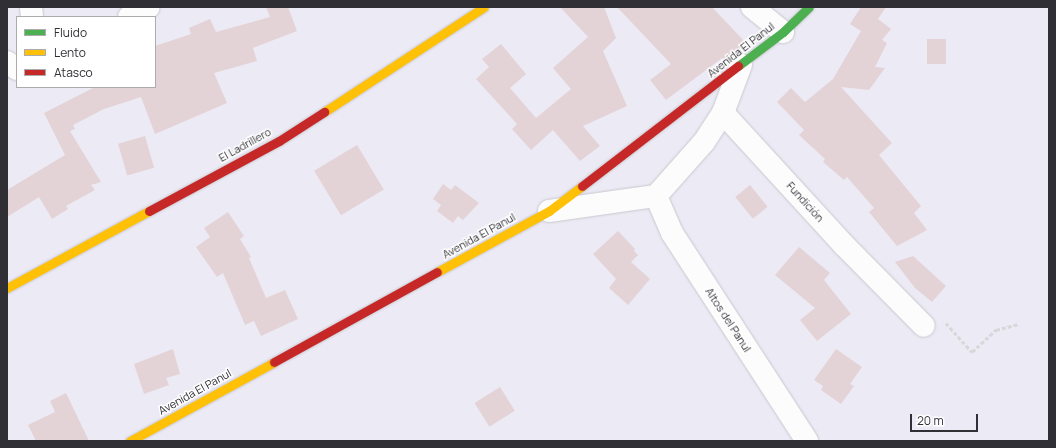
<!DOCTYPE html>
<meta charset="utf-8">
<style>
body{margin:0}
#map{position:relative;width:1056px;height:448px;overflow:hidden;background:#eceaf4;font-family:Manrope,sans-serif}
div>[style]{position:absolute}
.building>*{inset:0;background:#e4d3d6;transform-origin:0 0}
.path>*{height:2.5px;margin-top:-1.25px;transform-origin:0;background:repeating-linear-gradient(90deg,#d8d8da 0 4px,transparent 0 6px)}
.roads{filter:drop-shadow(0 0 1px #c9c8cf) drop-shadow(0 0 1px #c9c8cf)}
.street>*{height:22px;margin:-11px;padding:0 11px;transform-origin:11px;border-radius:11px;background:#fcfcfd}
.fast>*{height:9px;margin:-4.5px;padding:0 4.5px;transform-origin:4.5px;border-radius:4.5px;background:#4caf50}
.slow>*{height:9px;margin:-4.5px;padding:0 4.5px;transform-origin:4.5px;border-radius:4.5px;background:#ffc107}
.jam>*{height:9px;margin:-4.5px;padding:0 4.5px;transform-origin:4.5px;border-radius:4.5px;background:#c62828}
span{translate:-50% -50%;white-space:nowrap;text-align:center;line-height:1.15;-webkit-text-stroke:3px #fff;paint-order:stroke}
.street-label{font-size:11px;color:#302f36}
.frame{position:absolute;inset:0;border:8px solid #302f36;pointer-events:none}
.legend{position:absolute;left:16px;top:16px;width:140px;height:72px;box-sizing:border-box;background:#fff;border:1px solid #acacaf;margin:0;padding:5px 7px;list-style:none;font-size:12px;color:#302f36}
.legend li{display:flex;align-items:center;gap:8px;height:20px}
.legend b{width:20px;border:1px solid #acacaf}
.scale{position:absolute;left:910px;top:414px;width:68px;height:18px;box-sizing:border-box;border:2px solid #302f36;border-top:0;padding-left:5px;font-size:12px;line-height:14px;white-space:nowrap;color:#302f36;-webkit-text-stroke:3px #fff;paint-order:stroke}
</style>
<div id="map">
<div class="building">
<div style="clip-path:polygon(266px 7px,288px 7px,297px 31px,253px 48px,257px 61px,214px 73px,227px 103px,155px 134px,141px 97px,104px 109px,73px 125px,75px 129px,70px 131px,101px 182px,91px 185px,95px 190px,66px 206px,68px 209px,52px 219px,39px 197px,7px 217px,7px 190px,65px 155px,44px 113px,95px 87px,155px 87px,155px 46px,191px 34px,189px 28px,210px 19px,216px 32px,270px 17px)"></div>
<div style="clip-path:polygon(560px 7px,604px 7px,616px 38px,603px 51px,627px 106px,583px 126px,600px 146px,580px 161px,553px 130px,531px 150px,512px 129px,517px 124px,476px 79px,489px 67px,482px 59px,501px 44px,526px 74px,510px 88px,536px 118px,571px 89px,553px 68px,588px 37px)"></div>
<div style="clip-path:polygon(617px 7px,712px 7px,746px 43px,725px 61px,722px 58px,666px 100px,650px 80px,671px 64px)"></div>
<div style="clip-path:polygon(861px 7px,886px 7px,878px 19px,891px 29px,882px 40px,887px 43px,875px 67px,885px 68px,869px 90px,841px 87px,892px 143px,879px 155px,921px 206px,914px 213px,927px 230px,897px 246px,869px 212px,874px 208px,847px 177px,844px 180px,823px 162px,825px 159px,799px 135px,804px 130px,777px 102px,791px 88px,805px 102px,833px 79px,861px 31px,850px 24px)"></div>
<div style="left:927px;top:39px;width:19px;height:25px"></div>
<div style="left:145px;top:136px;width:33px;height:28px;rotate:74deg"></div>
<div style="left:357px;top:145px;width:52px;height:50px;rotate:59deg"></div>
<div style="clip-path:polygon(443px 184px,451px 190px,455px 185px,479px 203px,463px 220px,458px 216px,453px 223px,437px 211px,441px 205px,433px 199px)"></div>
<div style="left:750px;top:185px;width:28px;height:19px;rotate:51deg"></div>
<div style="clip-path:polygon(228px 212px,244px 236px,240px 239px,251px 257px,249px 258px,266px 298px,285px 290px,298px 319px,261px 336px,254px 321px,245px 325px,223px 273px,217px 277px,196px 247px,210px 237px,204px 228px)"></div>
<div style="clip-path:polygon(618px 231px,635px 249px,634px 251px,638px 255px,631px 262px,650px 279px,628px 305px,609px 288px,616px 279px,593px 254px)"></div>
<div style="clip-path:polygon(799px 247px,830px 273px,824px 280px,851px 314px,817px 341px,800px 320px,815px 308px,775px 275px)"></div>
<div style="clip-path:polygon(913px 256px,946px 286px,932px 302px,915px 288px,895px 262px)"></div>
<div style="clip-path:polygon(173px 349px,180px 374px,166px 378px,169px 385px,144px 394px,134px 364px)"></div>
<div style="clip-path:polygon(836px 349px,862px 367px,850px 384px,854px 386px,841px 404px,821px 390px,823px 386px,814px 380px)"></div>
<div style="left:500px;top:387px;width:28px;height:30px;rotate:58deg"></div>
<div style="clip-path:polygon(66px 393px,89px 441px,36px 441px,28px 425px,55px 412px,50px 401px)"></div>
</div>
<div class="path">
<div style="left:946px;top:323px;width:39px;rotate:48deg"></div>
<div style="left:972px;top:352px;width:33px;rotate:-43deg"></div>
<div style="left:996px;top:330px;width:23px;rotate:-15deg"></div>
</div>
<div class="roads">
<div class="street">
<div style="left:31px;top:7px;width:10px;rotate:84deg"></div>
<div style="left:752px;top:7px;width:40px;rotate:39deg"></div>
<div style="left:129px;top:17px;width:22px;rotate:-27deg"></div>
<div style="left:7px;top:62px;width:12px;rotate:35deg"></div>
<div style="left:741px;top:65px;width:51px;rotate:110.6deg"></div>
<div style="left:723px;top:113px;width:180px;rotate:47.5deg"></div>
<div style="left:845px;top:246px;width:112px;rotate:45.4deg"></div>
<div style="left:656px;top:196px;width:40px;rotate:66.6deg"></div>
<div style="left:672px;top:233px;width:248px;rotate:57deg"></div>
<div style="left:549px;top:211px;width:108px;rotate:-8deg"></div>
<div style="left:656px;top:196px;width:72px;rotate:-48.4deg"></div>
<div style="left:704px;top:142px;width:35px;rotate:-57deg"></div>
</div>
<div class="fast">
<div style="left:738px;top:66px;width:56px;rotate:-37.1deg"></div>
<div style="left:783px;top:32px;width:36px;rotate:-44deg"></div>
</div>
<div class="slow">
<div style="left:324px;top:112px;width:191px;rotate:-33.3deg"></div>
<div style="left:437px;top:272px;width:128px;rotate:-28.6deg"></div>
<div style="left:549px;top:211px;width:41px;rotate:-37.1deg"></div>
<div style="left:7px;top:288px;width:162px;rotate:-28.5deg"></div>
<div style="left:130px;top:441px;width:164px;rotate:-28.7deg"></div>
</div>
<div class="jam">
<div style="left:582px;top:186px;width:197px;rotate:-37.6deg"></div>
<div style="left:149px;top:211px;width:148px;rotate:-28.3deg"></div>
<div style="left:279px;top:141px;width:54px;rotate:-32.8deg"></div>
<div style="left:274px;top:362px;width:186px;rotate:-28.9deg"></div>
</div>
</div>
<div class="street-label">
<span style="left:741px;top:50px;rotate:-38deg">Avenida El Panul</span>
<span style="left:245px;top:145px;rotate:-29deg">El Ladrillero</span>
<span style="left:805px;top:202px;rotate:48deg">Fundición</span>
<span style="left:479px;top:236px;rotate:-29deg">Avenida El Panul</span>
<span style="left:728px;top:320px;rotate:57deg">Altos del Panul</span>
<span style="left:195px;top:392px;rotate:-29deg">Avenida El Panul</span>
</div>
<div class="frame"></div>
<ul class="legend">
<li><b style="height:5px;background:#4caf50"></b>Fluido</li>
<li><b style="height:5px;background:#ffc107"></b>Lento</li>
<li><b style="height:5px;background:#c62828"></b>Atasco</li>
</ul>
<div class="scale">20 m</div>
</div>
